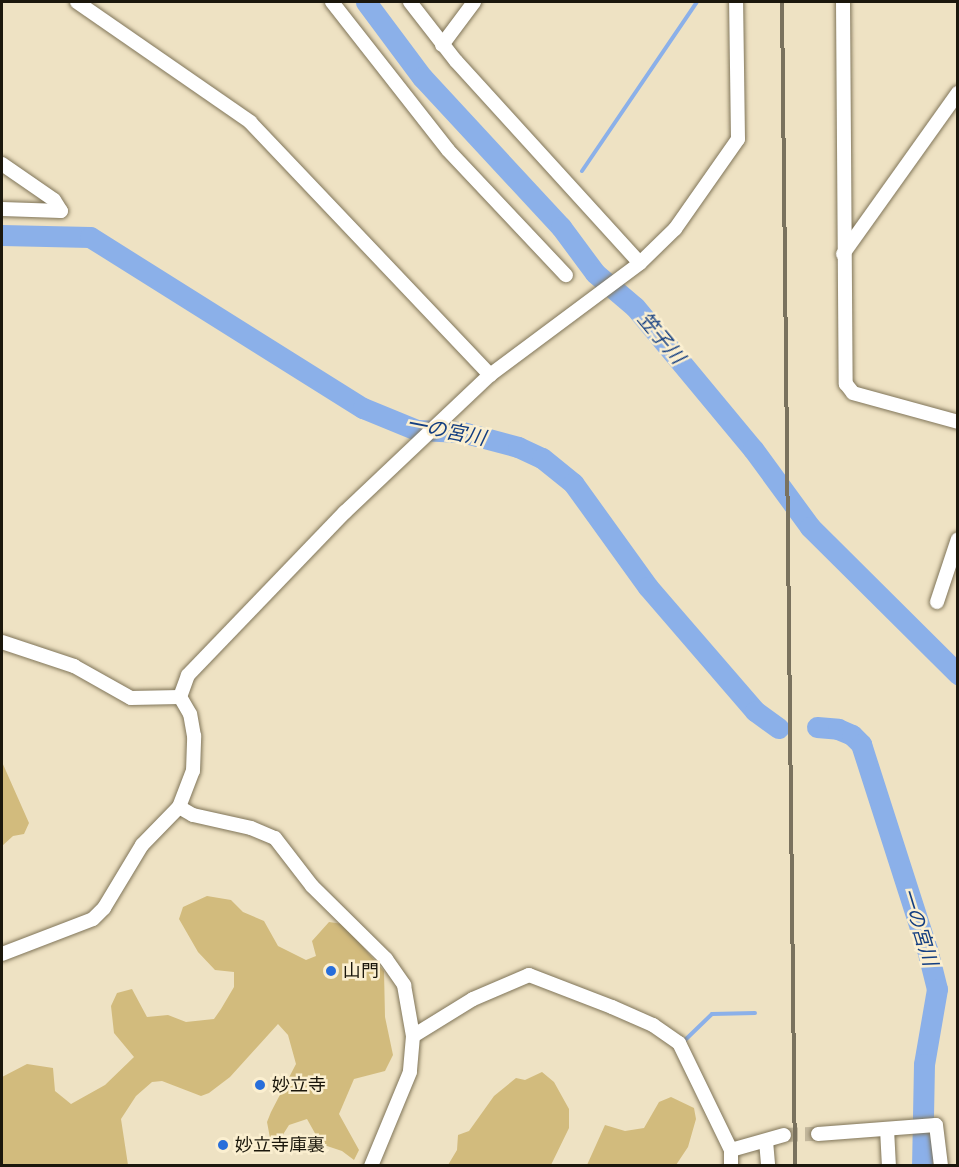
<!DOCTYPE html>
<meta charset="utf-8">
<style>
body{margin:0}
#map{position:relative;width:959px;height:1167px;overflow:hidden;background:#eee2c3;font-family:Arial,"Noto Sans JP",sans-serif}
div>[style]{position:absolute}
.green>*{inset:0;background:#d2bb7d}
.stream>*{height:4px;margin:-2px;padding:0 2px;transform-origin:2px;border-radius:2px;background:#8bb0e9}
.river>*{height:21px;margin:-10.5px;padding:0 10.5px;transform-origin:10.5px;border-radius:10.5px;background:#8bb0e9}
.minor-tunnel>*{height:14px;margin-top:-7px;transform-origin:0;background:repeating-linear-gradient(90deg,#c4b99e 0 14px,transparent 0 21px)}
.roads{filter:drop-shadow(0 0 2px #807559) drop-shadow(0 0 2px #807559)}
.minor>*{height:14px;margin:-7px;padding:0 7px;transform-origin:7px;border-radius:7px;background:#fff}
.rail>*{height:4px;margin:-2px;padding:0 2px;transform-origin:2px;border-radius:2px;background:#7a725e}
.dots>*{width:16px;height:16px;translate:-50% -50%;box-sizing:border-box;border:3px solid #fbefd0;border-radius:50%}
span{translate:-50% -50%;white-space:nowrap;text-align:center;line-height:1.15;-webkit-text-stroke:5px #fbefd0;paint-order:stroke}
.poi-label{font-size:18px;color:#1b170c}
.left{translate:0 -50%;text-align:left}
.water-label{font-size:20px;color:#133e81;font-style:italic}
.frame{position:absolute;inset:0;border:3px solid #1b170c;pointer-events:none}
</style>
<div id="map">
<div class="green">
<div style="clip-path:polygon(2px 762px,29px 823px,24px 834px,13px 836px,2px 846px)"></div>
<div style="clip-path:polygon(207px 896px,231px 900px,243px 912px,264px 921px,278px 946px,306px 960px,316px 956px,312px 941px,329px 922px,343px 924px,384px 971px,385px 1017px,393px 1055px,385px 1071px,354px 1079px,339px 1114px,359px 1150px,354px 1160px,342px 1151px,321px 1144px,307px 1119px,289px 1125px,277px 1144px,270px 1138px,267px 1122px,271px 1112px,296px 1064px,288px 1035px,278px 1024px,230px 1077px,209px 1093px,201px 1096px,162px 1081px,152px 1082px,136px 1096px,121px 1119px,128px 1165px,2px 1166px,2px 1077px,27px 1064px,53px 1068px,55px 1091px,71px 1104px,105px 1085px,134px 1057px,114px 1033px,111px 1006px,117px 993px,132px 989px,147px 1017px,168px 1015px,186px 1022px,214px 1019px,221px 1009px,234px 987px,234px 972px,215px 970px,198px 952px,179px 919px,183px 907px)"></div>
<div style="clip-path:polygon(542px 1072px,554px 1082px,569px 1109px,569px 1128px,551px 1165px,448px 1165px,457px 1150px,458px 1135px,469px 1131px,494px 1096px,516px 1078px,525px 1080px)"></div>
<div style="clip-path:polygon(671px 1097px,694px 1108px,696px 1119px,688px 1147px,676px 1165px,587px 1165px,605px 1125px,625px 1131px,644px 1128px,659px 1102px)"></div>
</div>
<div class="stream">
<div style="left:582px;top:171px;width:204px;rotate:-55.8deg"></div>
<div style="left:683px;top:1042px;width:40px;rotate:-44deg"></div>
<div style="left:712px;top:1014px;width:43px;rotate:-1.3deg"></div>
</div>
<div class="river">
<div style="left:366px;top:2px;width:94px;rotate:53.3deg"></div>
<div style="left:422px;top:77px;width:205px;rotate:47.2deg"></div>
<div style="left:561px;top:227px;width:57px;rotate:53.5deg"></div>
<div style="left:595px;top:273px;width:52px;rotate:40.4deg"></div>
<div style="left:635px;top:307px;width:185px;rotate:50.3deg"></div>
<div style="left:753px;top:449px;width:97px;rotate:53.8deg"></div>
<div style="left:810px;top:527px;width:209px;rotate:44.8deg"></div>
<div style="left:2px;top:235px;width:88px;rotate:1.3deg"></div>
<div style="left:90px;top:237px;width:322px;rotate:32.1deg"></div>
<div style="left:363px;top:408px;width:58px;rotate:22.2deg"></div>
<div style="left:417px;top:430px;width:45px;rotate:2.5deg"></div>
<div style="left:462px;top:432px;width:58px;rotate:15deg"></div>
<div style="left:518px;top:447px;width:26px;rotate:25deg"></div>
<div style="left:542px;top:458px;width:40px;rotate:39deg"></div>
<div style="left:573px;top:483px;width:128px;rotate:54.2deg"></div>
<div style="left:648px;top:587px;width:164px;rotate:49.2deg"></div>
<div style="left:755px;top:711px;width:29px;rotate:36deg"></div>
<div style="left:817px;top:727px;width:21px;rotate:5deg"></div>
<div style="left:838px;top:729px;width:15px;rotate:23deg"></div>
<div style="left:852px;top:735px;width:13px;rotate:45deg"></div>
<div style="left:861px;top:744px;width:215px;rotate:72.2deg"></div>
<div style="left:927px;top:949px;width:41px;rotate:76deg"></div>
<div style="left:937px;top:989px;width:76px;rotate:99.8deg"></div>
<div style="left:924px;top:1064px;width:102px;rotate:91.1deg"></div>
</div>
<div class="minor-tunnel">
<div style="left:784px;top:1135px;width:34px;rotate:-2deg"></div>
</div>
<div class="roads">
<div class="minor">
<div style="left:77px;top:2px;width:211px;rotate:34.7deg"></div>
<div style="left:250px;top:122px;width:349px;rotate:46.5deg"></div>
<div style="left:332px;top:2px;width:188px;rotate:51.9deg"></div>
<div style="left:448px;top:150px;width:172px;rotate:46.7deg"></div>
<div style="left:410px;top:2px;width:75px;rotate:52.1deg"></div>
<div style="left:456px;top:61px;width:273px;rotate:47.7deg"></div>
<div style="left:843px;top:2px;width:382px;rotate:89.6deg"></div>
<div style="left:846px;top:384px;width:11px;rotate:52deg"></div>
<div style="left:853px;top:393px;width:109px;rotate:15.4deg"></div>
<div style="left:442px;top:45px;width:54px;rotate:-53.3deg"></div>
<div style="left:2px;top:164px;width:63px;rotate:34.7deg"></div>
<div style="left:54px;top:200px;width:13px;rotate:58deg"></div>
<div style="left:2px;top:209px;width:59px;rotate:1.9deg"></div>
<div style="left:843px;top:254px;width:198px;rotate:-54.5deg"></div>
<div style="left:937px;top:602px;width:66px;rotate:-71.6deg"></div>
<div style="left:2px;top:642px;width:76px;rotate:18.4deg"></div>
<div style="left:74px;top:666px;width:65px;rotate:29.3deg"></div>
<div style="left:131px;top:698px;width:49px;rotate:-1.2deg"></div>
<div style="left:179px;top:807px;width:16px;rotate:30deg"></div>
<div style="left:193px;top:815px;width:59px;rotate:12.6deg"></div>
<div style="left:251px;top:828px;width:26px;rotate:23deg"></div>
<div style="left:275px;top:838px;width:61px;rotate:52.4deg"></div>
<div style="left:312px;top:886px;width:104px;rotate:44.6deg"></div>
<div style="left:386px;top:959px;width:32px;rotate:55deg"></div>
<div style="left:404px;top:985px;width:52px;rotate:80deg"></div>
<div style="left:413px;top:1036px;width:36px;rotate:95deg"></div>
<div style="left:410px;top:1072px;width:102px;rotate:112.5deg"></div>
<div style="left:2px;top:954px;width:97px;rotate:-21deg"></div>
<div style="left:93px;top:919px;width:16px;rotate:-45deg"></div>
<div style="left:104px;top:908px;width:74px;rotate:-58.9deg"></div>
<div style="left:142px;top:845px;width:53px;rotate:-45.8deg"></div>
<div style="left:179px;top:807px;width:39px;rotate:-69deg"></div>
<div style="left:193px;top:771px;width:35px;rotate:-88deg"></div>
<div style="left:194px;top:736px;width:22px;rotate:-100deg"></div>
<div style="left:190px;top:714px;width:20px;rotate:-120deg"></div>
<div style="left:180px;top:697px;width:23px;rotate:-70deg"></div>
<div style="left:188px;top:675px;width:226px;rotate:-46.1deg"></div>
<div style="left:345px;top:512px;width:199px;rotate:-43.4deg"></div>
<div style="left:490px;top:375px;width:187px;rotate:-36.7deg"></div>
<div style="left:640px;top:263px;width:49px;rotate:-44.2deg"></div>
<div style="left:675px;top:229px;width:110px;rotate:-55deg"></div>
<div style="left:738px;top:139px;width:137px;rotate:-90.8deg"></div>
<div style="left:413px;top:1036px;width:70px;rotate:-31.7deg"></div>
<div style="left:473px;top:999px;width:61px;rotate:-23.2deg"></div>
<div style="left:529px;top:975px;width:89px;rotate:21.1deg"></div>
<div style="left:612px;top:1007px;width:45px;rotate:23.7deg"></div>
<div style="left:653px;top:1025px;width:32px;rotate:35deg"></div>
<div style="left:679px;top:1043px;width:119px;rotate:64.1deg"></div>
<div style="left:731px;top:1150px;width:16px;rotate:90deg"></div>
<div style="left:887px;top:1129px;width:37px;rotate:87deg"></div>
<div style="left:818px;top:1134px;width:118px;rotate:-4.4deg"></div>
<div style="left:936px;top:1125px;width:41px;rotate:83deg"></div>
<div style="left:766px;top:1141px;width:25px;rotate:85deg"></div>
<div style="left:731px;top:1150px;width:55px;rotate:-15.8deg"></div>
</div>
</div>
<div class="rail">
<div style="left:782px;top:2px;width:1164px;rotate:89.36deg"></div>
</div>
<div class="dots">
<div style="left:331px;top:971px;background:#286eda"></div>
<div style="left:260px;top:1085px;background:#286eda"></div>
<div style="left:223px;top:1145px;background:#286eda"></div>
</div>
<div class="poi-label">
<span class="left" style="left:343px;top:971px">山門</span>
<span class="left" style="left:272px;top:1085px">妙立寺</span>
<span class="left" style="left:235px;top:1145px">妙立寺庫裏</span>
</div>
<div class="water-label">
<span style="left:661px;top:338px;rotate:50deg">笠子川</span>
<span style="left:446px;top:431px;rotate:11deg">一の宮川</span>
<span style="left:919px;top:927px;rotate:73deg">一の宮川</span>
</div>
<div class="frame"></div>
</div>
